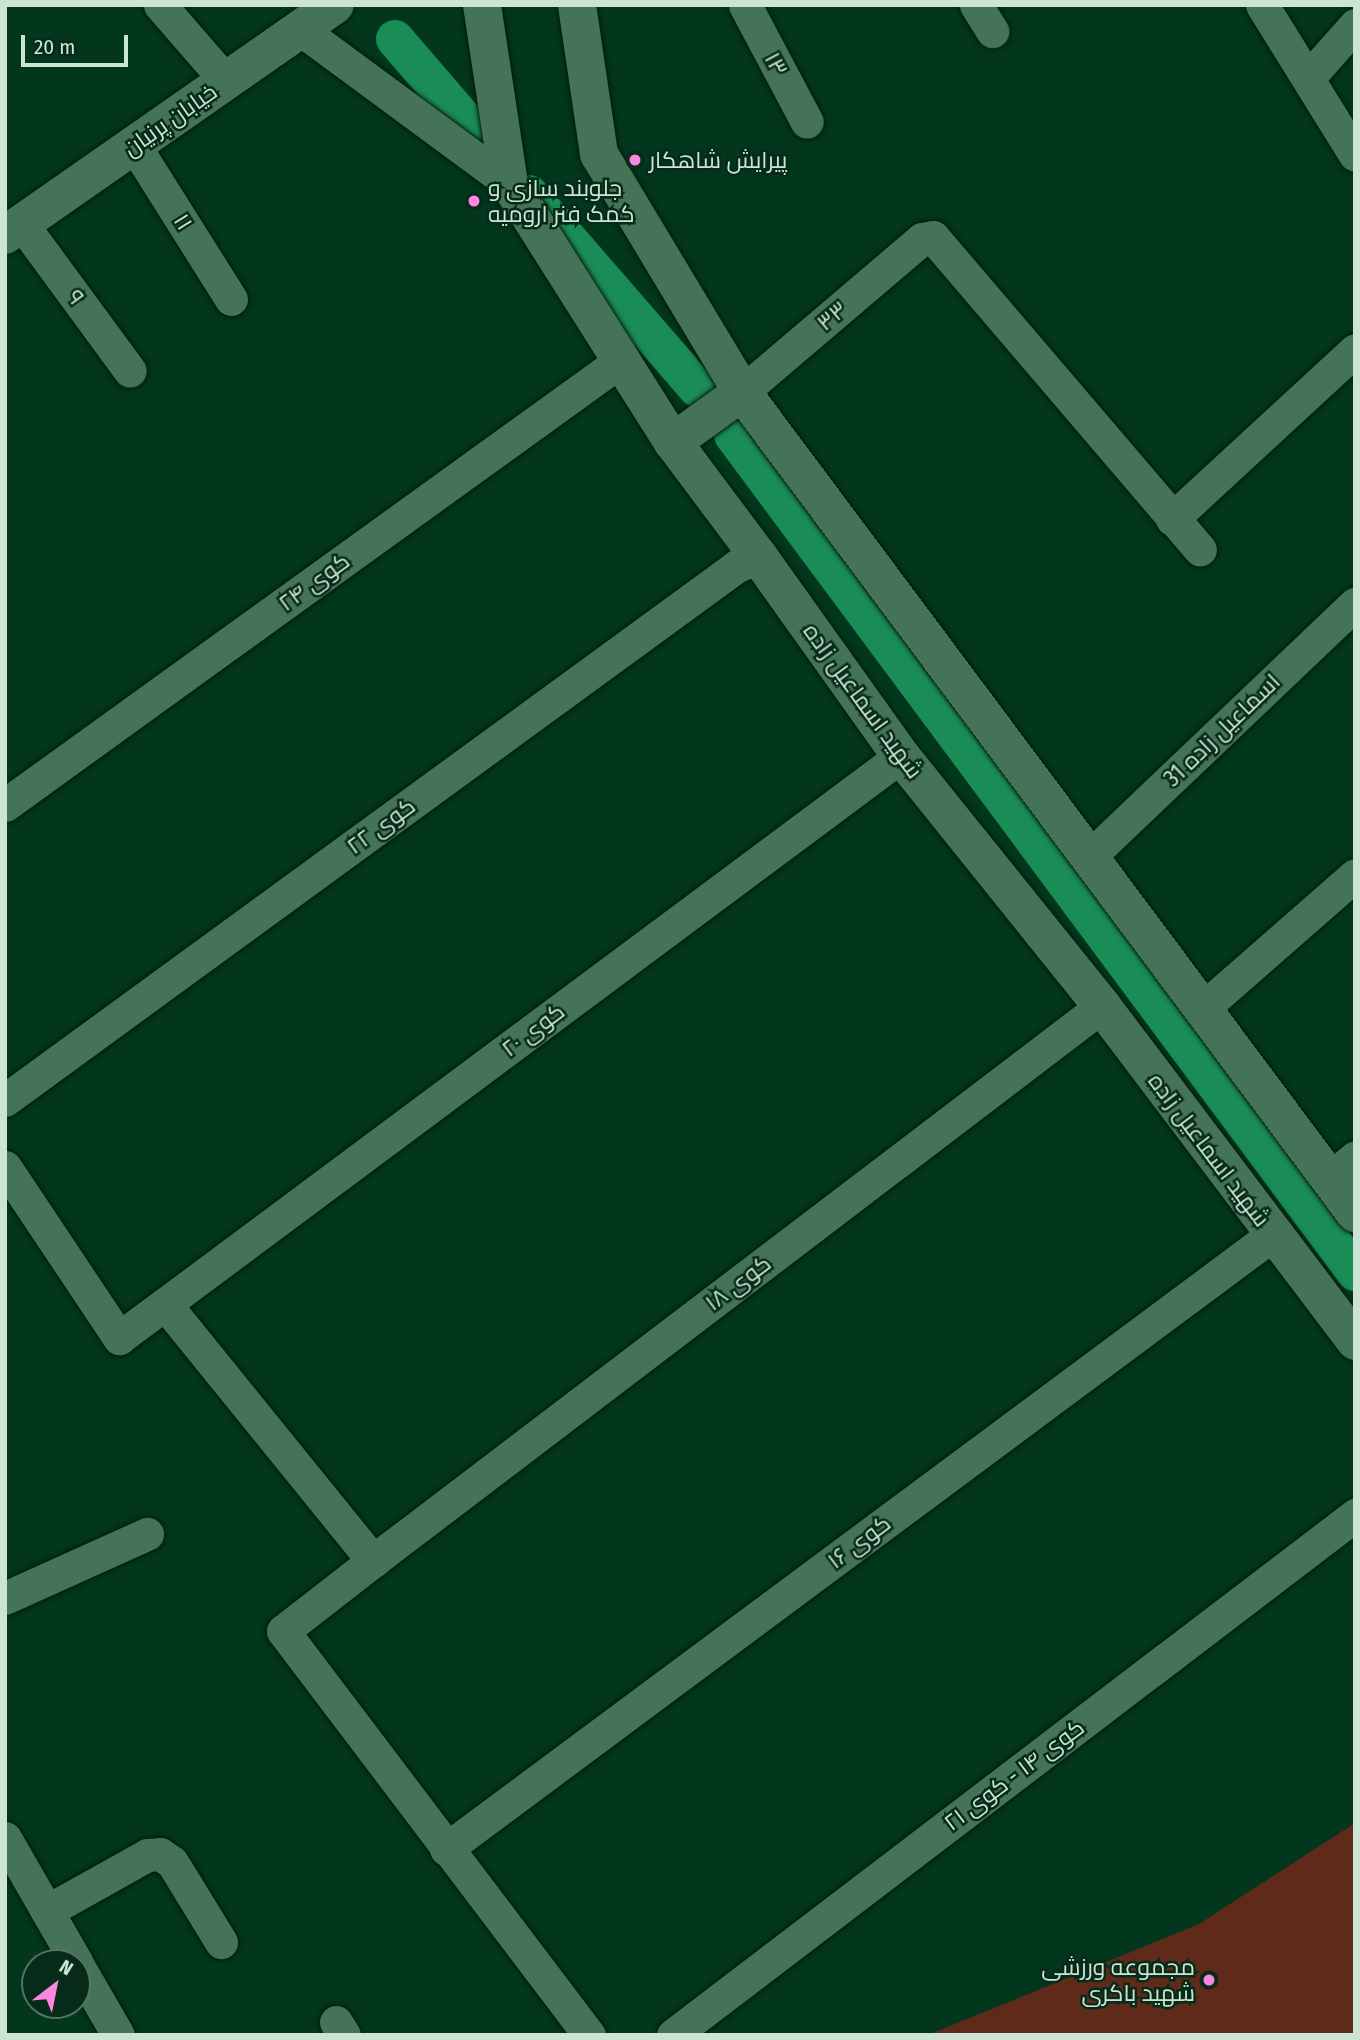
<!DOCTYPE html>
<meta charset="utf-8">
<style>
body{margin:0}
#map{position:relative;width:1360px;height:2040px;overflow:hidden;background:#02371e;font-family:"Fira Sans Condensed",Cairo,sans-serif}
div>[style]{position:absolute}
.green>*{inset:0;background:#602a1a}
.canal>*{height:38px;margin:-19px;padding:0 19px;transform-origin:19px;border-radius:19px;background:#1a8c56}
.roads{filter:drop-shadow(0 0 2px #031b0d) drop-shadow(0 0 2px #031b0d)}
.street>*{height:33px;margin:-16.5px;padding:0 16.5px;transform-origin:16.5px;border-radius:16.5px;background:#447357}
.secondary>*{height:38px;margin:-19px;padding:0 19px;transform-origin:19px;border-radius:19px;background:#447357}
.dots>*{width:19px;height:19px;translate:-50% -50%;box-sizing:border-box;border:4px solid #062b18;border-radius:50%}
span{translate:-50% -50%;white-space:nowrap;text-align:center;line-height:1.15;-webkit-text-stroke:5px #062b18;paint-order:stroke}
.street-label{font-size:23px;color:#cce4d4}
.poi-label{font-size:23px;color:#cce4d4}
.left{translate:0 -50%;text-align:left}
.right{translate:-100% -50%;text-align:right}
.frame{position:absolute;inset:0;border:7px solid #cce4d4;pointer-events:none}
.north{position:absolute;left:21px;top:1949px;width:70px;height:70px;box-sizing:border-box;background:#062b18;border:2px solid #557563;border-radius:50%;rotate:32deg;font-size:19px;font-weight:700;line-height:28px;text-align:center;color:#cce4d4}
.north::after{content:'';display:block;margin:auto;width:24px;height:32px;background:#fd86e1;clip-path:polygon(50% 0,100% 100%,50% 72%,0 100%)}
.scale{position:absolute;left:21px;top:35px;width:107px;height:32px;box-sizing:border-box;border:4px solid #cce4d4;border-top:0;padding-left:9px;font-size:21px;line-height:24px;white-space:nowrap;color:#cce4d4;-webkit-text-stroke:5px #062b18;paint-order:stroke}
</style>
<div id="map">
<div class="green">
<div style="clip-path:polygon(1355px 1823px,1355px 2035px,928px 2035px,1199px 1924px)"></div>
</div>
<div class="canal">
<div style="left:395px;top:39px;width:132px;rotate:49.3deg"></div>
<div style="left:529px;top:194px;width:257px;rotate:49.1deg"></div>
<div style="left:733px;top:435px;width:1043px;rotate:53.38deg"></div>
</div>
<div class="roads">
<div class="street">
<div style="left:160px;top:5px;width:101px;rotate:49deg"></div>
<div style="left:745px;top:5px;width:132px;rotate:62.1deg"></div>
<div style="left:976px;top:5px;width:31px;rotate:58deg"></div>
<div style="left:1262px;top:5px;width:176px;rotate:58.2deg"></div>
<div style="left:300px;top:29px;width:260px;rotate:36.4deg"></div>
<div style="left:1308px;top:78px;width:71px;rotate:-48.4deg"></div>
<div style="left:134px;top:145px;width:182px;rotate:57.8deg"></div>
<div style="left:22px;top:224px;width:182px;rotate:53.7deg"></div>
<div style="left:742px;top:392px;width:236px;rotate:-40.4deg"></div>
<div style="left:922px;top:239px;width:11px;rotate:-10deg"></div>
<div style="left:933px;top:237px;width:411px;rotate:49.5deg"></div>
<div style="left:1172px;top:519px;width:249px;rotate:-42.7deg"></div>
<div style="left:5px;top:805px;width:762px;rotate:-35.82deg"></div>
<div style="left:1089px;top:857px;width:367px;rotate:-43.6deg"></div>
<div style="left:1202px;top:1009px;width:203px;rotate:-41.2deg"></div>
<div style="left:5px;top:1100px;width:906px;rotate:-36.11deg"></div>
<div style="left:737px;top:566px;width:24px;rotate:-22deg"></div>
<div style="left:5px;top:1167px;width:206px;rotate:56.3deg"></div>
<div style="left:119px;top:1338px;width:57px;rotate:-36.5deg"></div>
<div style="left:165px;top:1304px;width:331px;rotate:51deg"></div>
<div style="left:373px;top:1561px;width:114px;rotate:142.1deg"></div>
<div style="left:283px;top:1631px;width:507px;rotate:52.86deg"></div>
<div style="left:1328px;top:1180px;width:35px;rotate:-40deg"></div>
<div style="left:165px;top:1304px;width:918px;rotate:-36.67deg"></div>
<div style="left:373px;top:1561px;width:916px;rotate:-37.28deg"></div>
<div style="left:5px;top:1598px;width:156px;rotate:-24.3deg"></div>
<div style="left:5px;top:1838px;width:144px;rotate:60.1deg"></div>
<div style="left:446px;top:1849px;width:1029px;rotate:-36.62deg"></div>
<div style="left:47px;top:1911px;width:115px;rotate:-29.2deg"></div>
<div style="left:147px;top:1855px;width:13px;rotate:-4deg"></div>
<div style="left:160px;top:1854px;width:14px;rotate:34deg"></div>
<div style="left:172px;top:1862px;width:94px;rotate:58.5deg"></div>
<div style="left:77px;top:1964px;width:82px;rotate:60deg"></div>
<div style="left:336px;top:2022px;width:15px;rotate:58deg"></div>
<div style="left:673px;top:2035px;width:858px;rotate:-37.32deg"></div>
</div>
<div class="secondary">
<div style="left:482px;top:5px;width:180px;rotate:81.4deg"></div>
<div style="left:509px;top:183px;width:307px;rotate:57.7deg"></div>
<div style="left:673px;top:442px;width:144px;rotate:53.2deg"></div>
<div style="left:759px;top:557px;width:244px;rotate:54.5deg"></div>
<div style="left:901px;top:756px;width:321px;rotate:51.2deg"></div>
<div style="left:1102px;top:1006px;width:420px;rotate:52.9deg"></div>
<div style="left:577px;top:5px;width:151px;rotate:81.6deg"></div>
<div style="left:599px;top:154px;width:278px;rotate:59deg"></div>
<div style="left:742px;top:392px;width:1025px;rotate:53.25deg"></div>
<div style="left:5px;top:235px;width:402px;rotate:-34.9deg"></div>
<div style="left:673px;top:442px;width:85px;rotate:-35.9deg"></div>
</div>
</div>
<div class="dots">
<div style="left:635px;top:160px;background:#fd86e1"></div>
<div style="left:474px;top:201px;background:#fd86e1"></div>
<div style="left:1209px;top:1980px;background:#fd86e1"></div>
</div>
<div class="street-label">
<span style="left:776px;top:64px;rotate:62deg">۱۳</span>
<span style="left:170px;top:120px;rotate:-35deg">خیابان پرنیان</span>
<span style="left:183px;top:222px;rotate:58deg">۱۱</span>
<span style="left:76px;top:297px;rotate:54deg">۹</span>
<span style="left:832px;top:316px;rotate:-40deg">۳۳</span>
<span style="left:314px;top:582px;rotate:-36deg">کوی ۲۴</span>
<span style="left:863px;top:701px;rotate:54deg">شهید اسماعیل زاده</span>
<span style="left:1222px;top:730px;rotate:-44deg">اسماعیل زاده 31</span>
<span style="left:381px;top:826px;rotate:-36deg">کوی ۲۲</span>
<span style="left:533px;top:1030px;rotate:-37deg">کوی ۲۰</span>
<span style="left:1209px;top:1150px;rotate:53deg">شهید اسماعیل زاده</span>
<span style="left:738px;top:1283px;rotate:-37deg">کوی ۱۸</span>
<span style="left:859px;top:1542px;rotate:-37deg">کوی ۱۶</span>
<span style="left:1014px;top:1775px;rotate:-37deg">کوی ۱۴ - کوی ۲۱</span>
</div>
<div class="poi-label">
<span class="left" style="left:649px;top:160px">پیرایش شاهکار</span>
<span class="left" style="left:488px;top:201px">جلوبند سازی و<br>کمک فنر ارومیه</span>
<span class="right" style="left:1195px;top:1980px">مجموعه ورزشی<br>شهید باکری</span>
</div>
<div class="frame"></div>
<div class="north">N</div>
<div class="scale">20 m</div>
</div>
